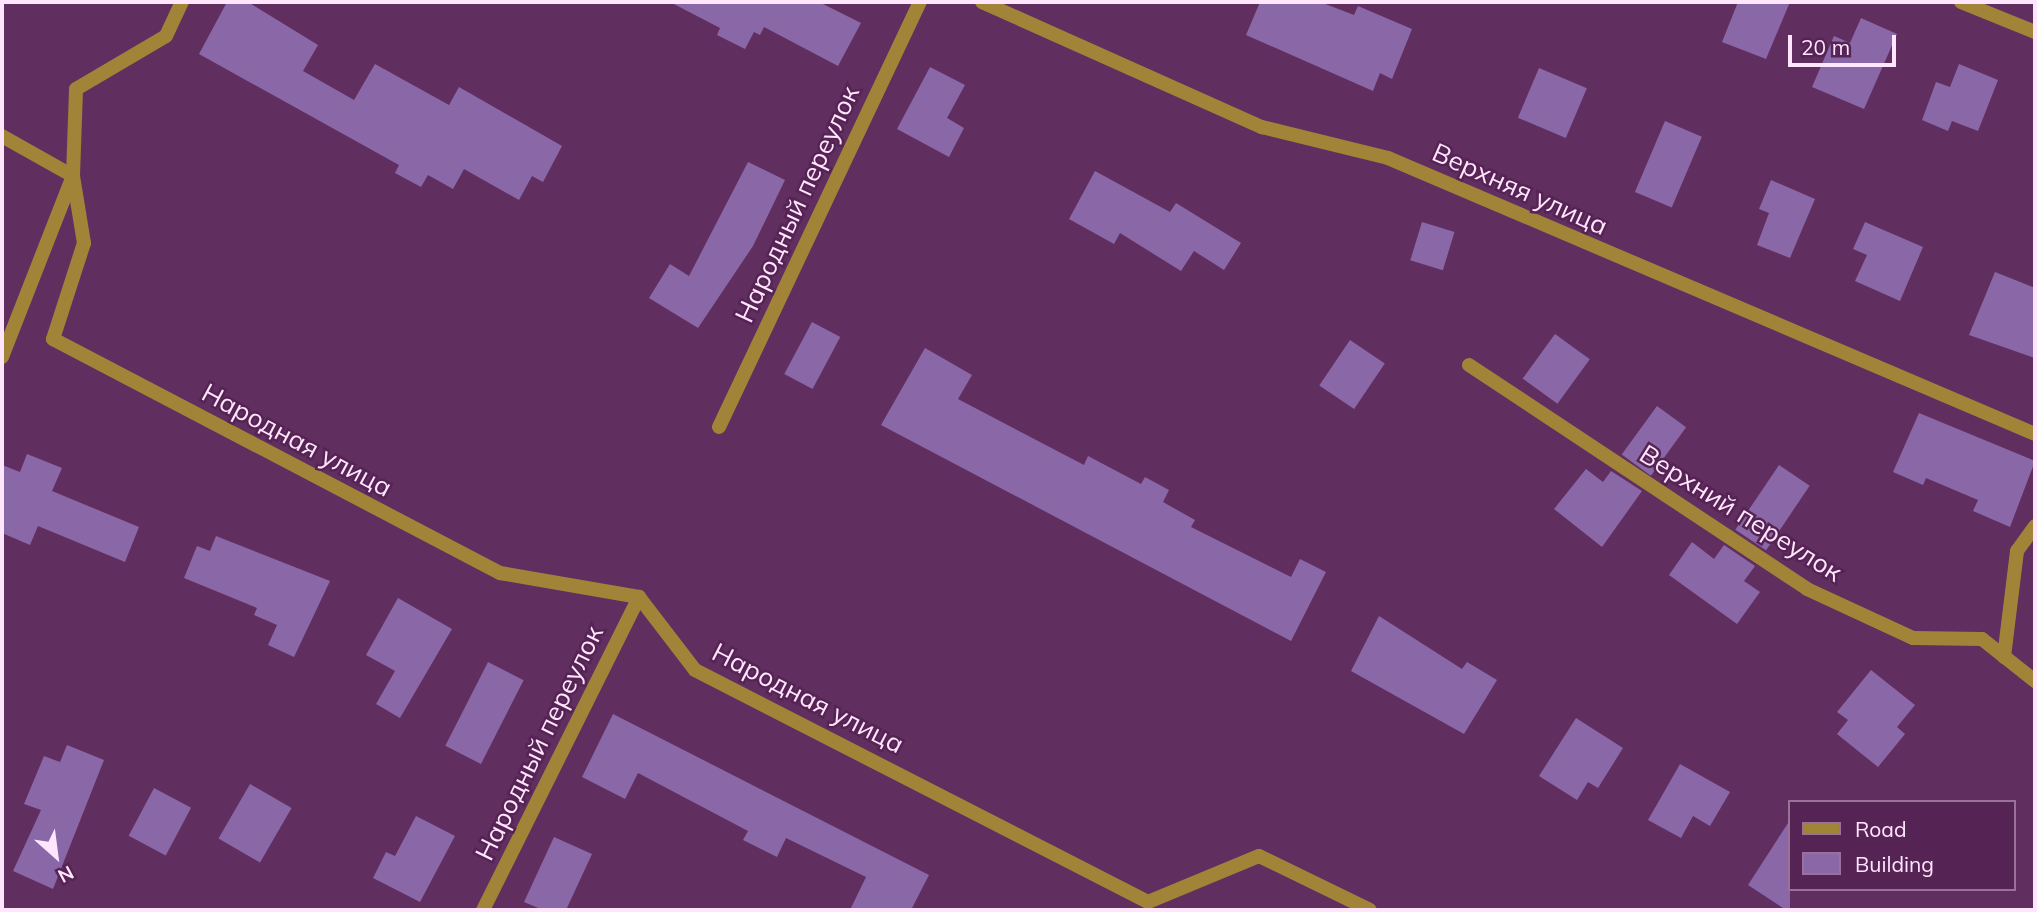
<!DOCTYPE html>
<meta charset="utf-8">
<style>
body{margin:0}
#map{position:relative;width:2037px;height:912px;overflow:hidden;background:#612e60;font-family:Mulish,sans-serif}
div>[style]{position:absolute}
.building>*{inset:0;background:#8a68a7;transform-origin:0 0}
.minor>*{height:14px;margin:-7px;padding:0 7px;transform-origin:7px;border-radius:7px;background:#a18437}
span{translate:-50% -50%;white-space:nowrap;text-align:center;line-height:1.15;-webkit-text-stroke:5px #562355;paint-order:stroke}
.street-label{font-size:26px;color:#ffe6fd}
.frame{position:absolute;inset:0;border:4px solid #ffe6fd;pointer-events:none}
.legend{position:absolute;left:1788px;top:800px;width:228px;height:91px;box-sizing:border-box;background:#562355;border:2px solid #9a7198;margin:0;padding:9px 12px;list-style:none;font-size:21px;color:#ffe6fd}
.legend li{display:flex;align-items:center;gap:14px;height:35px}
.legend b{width:35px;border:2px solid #9a7198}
.north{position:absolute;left:21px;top:821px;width:70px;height:70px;-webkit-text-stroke:5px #562355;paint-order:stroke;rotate:152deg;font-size:19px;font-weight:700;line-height:28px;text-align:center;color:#ffe6fd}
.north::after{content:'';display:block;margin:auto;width:24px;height:32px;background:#ffe6fd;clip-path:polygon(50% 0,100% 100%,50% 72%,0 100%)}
.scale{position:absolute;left:1788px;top:35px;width:108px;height:32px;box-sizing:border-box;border:4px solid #ffe6fd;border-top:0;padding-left:9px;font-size:21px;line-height:24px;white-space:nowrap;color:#ffe6fd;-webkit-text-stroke:5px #562355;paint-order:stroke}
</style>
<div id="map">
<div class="building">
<div style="clip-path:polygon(227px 2px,248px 2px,318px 45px,303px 71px,354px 100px,375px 64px,449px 105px,459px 87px,562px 146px,543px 182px,532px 176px,519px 200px,464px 169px,453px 189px,428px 175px,421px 187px,395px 173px,399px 165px,199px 54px)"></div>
<div style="clip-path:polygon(670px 2px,819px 2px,861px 23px,838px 66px,764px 27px,760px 35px,754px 32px,745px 49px,717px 35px,720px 28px)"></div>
<div style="clip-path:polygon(1260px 2px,1320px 2px,1354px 15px,1358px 6px,1412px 29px,1392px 79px,1380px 73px,1373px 91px,1246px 35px)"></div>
<div style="clip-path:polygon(1738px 2px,1790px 2px,1766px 59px,1722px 42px)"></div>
<div style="clip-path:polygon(1861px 18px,1897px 34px,1864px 109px,1812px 87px,1834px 36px,1850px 43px)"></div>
<div style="clip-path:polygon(1959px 64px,1998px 80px,1978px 131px,1952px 121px,1948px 131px,1922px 120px,1936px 82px,1950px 87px)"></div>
<div style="clip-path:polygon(930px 67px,965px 85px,947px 118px,964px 128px,949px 157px,897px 129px)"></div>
<div style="left:1539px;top:68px;width:52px;height:54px;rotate:23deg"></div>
<div style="left:1665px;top:121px;width:40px;height:77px;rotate:23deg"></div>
<div style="clip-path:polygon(748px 162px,785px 180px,753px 246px,698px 328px,649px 298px,670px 264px,689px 276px)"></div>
<div style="clip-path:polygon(1095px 171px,1170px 212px,1176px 203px,1241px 243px,1224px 270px,1194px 251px,1181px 271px,1120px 233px,1114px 244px,1069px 219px)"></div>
<div style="clip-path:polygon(1771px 180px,1815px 199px,1790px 258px,1757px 245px,1769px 213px,1759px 209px)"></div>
<div style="left:1422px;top:222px;width:34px;height:40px;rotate:17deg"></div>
<div style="clip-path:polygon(1865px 222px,1923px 247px,1900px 301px,1855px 281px,1867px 255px,1853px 249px)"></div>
<div style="clip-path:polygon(1995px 272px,2035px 288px,2035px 358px,1969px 335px)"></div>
<div style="left:812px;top:322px;width:32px;height:59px;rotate:28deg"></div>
<div style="left:1555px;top:334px;width:43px;height:55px;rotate:36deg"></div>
<div style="left:1350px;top:340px;width:42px;height:55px;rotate:34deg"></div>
<div style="clip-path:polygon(925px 348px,972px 375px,958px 399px,1084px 465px,1088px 456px,1141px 484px,1145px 477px,1169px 490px,1163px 502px,1195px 520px,1191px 527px,1291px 577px,1300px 559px,1326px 572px,1291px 641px,881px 425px)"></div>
<div style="left:1657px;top:406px;width:36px;height:60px;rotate:36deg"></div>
<div style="clip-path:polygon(1919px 413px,2035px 461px,2010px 527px,1973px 511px,1978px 500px,1926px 478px,1923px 485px,1893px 472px)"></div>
<div style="clip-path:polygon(27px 454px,62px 468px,52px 491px,139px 527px,125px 562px,38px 526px,30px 545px,2px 533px,2px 465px,20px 472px)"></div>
<div style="left:1779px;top:465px;width:37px;height:78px;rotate:34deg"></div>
<div style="clip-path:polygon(1586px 469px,1603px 482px,1611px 471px,1642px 491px,1602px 547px,1554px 509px)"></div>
<div style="clip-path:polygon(216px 536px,330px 581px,294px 657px,268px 645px,277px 625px,254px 615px,257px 608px,184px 578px,197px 546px,210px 551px)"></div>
<div style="clip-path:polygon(1692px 542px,1714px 559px,1724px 545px,1755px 566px,1744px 581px,1760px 592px,1737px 624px,1669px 575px)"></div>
<div style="clip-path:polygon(398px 598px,452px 629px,400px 718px,376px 704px,395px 671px,366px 655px)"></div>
<div style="clip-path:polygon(1379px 616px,1462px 669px,1467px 662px,1497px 680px,1464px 734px,1351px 671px)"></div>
<div style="left:488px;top:662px;width:40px;height:94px;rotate:27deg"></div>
<div style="clip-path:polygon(1871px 670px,1915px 705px,1897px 727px,1905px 734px,1878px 767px,1837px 734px,1848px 720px,1837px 712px)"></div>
<div style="clip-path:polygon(613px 714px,929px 875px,911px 910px,850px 910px,866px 877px,786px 838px,777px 857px,743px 840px,748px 831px,638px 773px,625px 799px,582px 777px)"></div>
<div style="clip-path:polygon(1576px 718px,1623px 748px,1598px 788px,1588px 782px,1577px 800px,1539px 776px)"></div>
<div style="clip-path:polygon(67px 745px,104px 760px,53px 889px,13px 871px,41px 810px,24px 804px,44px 756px,60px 762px)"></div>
<div style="clip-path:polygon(1680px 764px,1730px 792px,1710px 826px,1693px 816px,1681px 838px,1648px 820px)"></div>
<div style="left:250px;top:784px;width:48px;height:63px;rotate:30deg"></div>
<div style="left:154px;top:788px;width:42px;height:54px;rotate:28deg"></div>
<div style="clip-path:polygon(416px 816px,455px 836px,420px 902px,373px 878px,386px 852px,395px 856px)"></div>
<div style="clip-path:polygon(1790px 820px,1790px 910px,1786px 910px,1748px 885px)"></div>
<div style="clip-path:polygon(554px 837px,592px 854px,566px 910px,543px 910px,524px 902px)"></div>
</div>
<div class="minor">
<div style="left:982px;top:2px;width:307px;rotate:24.1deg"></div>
<div style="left:1262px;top:127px;width:130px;rotate:13.8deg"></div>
<div style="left:1388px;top:158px;width:703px;rotate:23.1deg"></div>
<div style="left:1961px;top:2px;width:80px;rotate:22.1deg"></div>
<div style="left:2px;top:136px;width:81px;rotate:29.4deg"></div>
<div style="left:73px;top:176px;width:68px;rotate:80.7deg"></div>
<div style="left:84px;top:243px;width:101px;rotate:107.9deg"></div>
<div style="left:53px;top:339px;width:505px;rotate:27.63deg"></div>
<div style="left:500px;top:573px;width:141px;rotate:9.8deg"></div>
<div style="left:639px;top:597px;width:92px;rotate:52.5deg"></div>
<div style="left:695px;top:670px;width:509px;rotate:27.12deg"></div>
<div style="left:1148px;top:902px;width:120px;rotate:-22.5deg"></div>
<div style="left:1259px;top:856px;width:123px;rotate:25.9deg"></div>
<div style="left:2px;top:357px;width:194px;rotate:-68.6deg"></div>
<div style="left:73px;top:176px;width:87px;rotate:-88deg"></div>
<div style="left:76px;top:89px;width:104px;rotate:-30.5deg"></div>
<div style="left:166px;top:36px;width:38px;rotate:-65deg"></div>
<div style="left:1469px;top:365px;width:405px;rotate:33.5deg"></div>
<div style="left:1807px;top:589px;width:117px;rotate:24.8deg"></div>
<div style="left:1913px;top:638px;width:69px;rotate:0.8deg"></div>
<div style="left:1982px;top:639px;width:68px;rotate:38.4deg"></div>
<div style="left:719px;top:427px;width:470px;rotate:-64.7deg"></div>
<div style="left:2004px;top:657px;width:107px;rotate:-83deg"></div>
<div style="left:2017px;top:551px;width:31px;rotate:-54deg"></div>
<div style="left:483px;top:910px;width:350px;rotate:-63.5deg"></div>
</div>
<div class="street-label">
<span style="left:1520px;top:189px;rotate:24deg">Верхняя улица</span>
<span style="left:797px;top:204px;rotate:-65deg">Народный переулок</span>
<span style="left:297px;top:440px;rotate:28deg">Народная улица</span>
<span style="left:1741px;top:513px;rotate:32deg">Верхний переулок</span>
<span style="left:808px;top:698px;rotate:27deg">Народная улица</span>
<span style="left:539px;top:743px;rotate:-64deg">Народный переулок</span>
</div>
<div class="frame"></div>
<ul class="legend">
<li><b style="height:9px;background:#a18437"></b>Road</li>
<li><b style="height:19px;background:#8a68a7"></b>Building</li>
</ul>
<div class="north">N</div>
<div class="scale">20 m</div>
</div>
